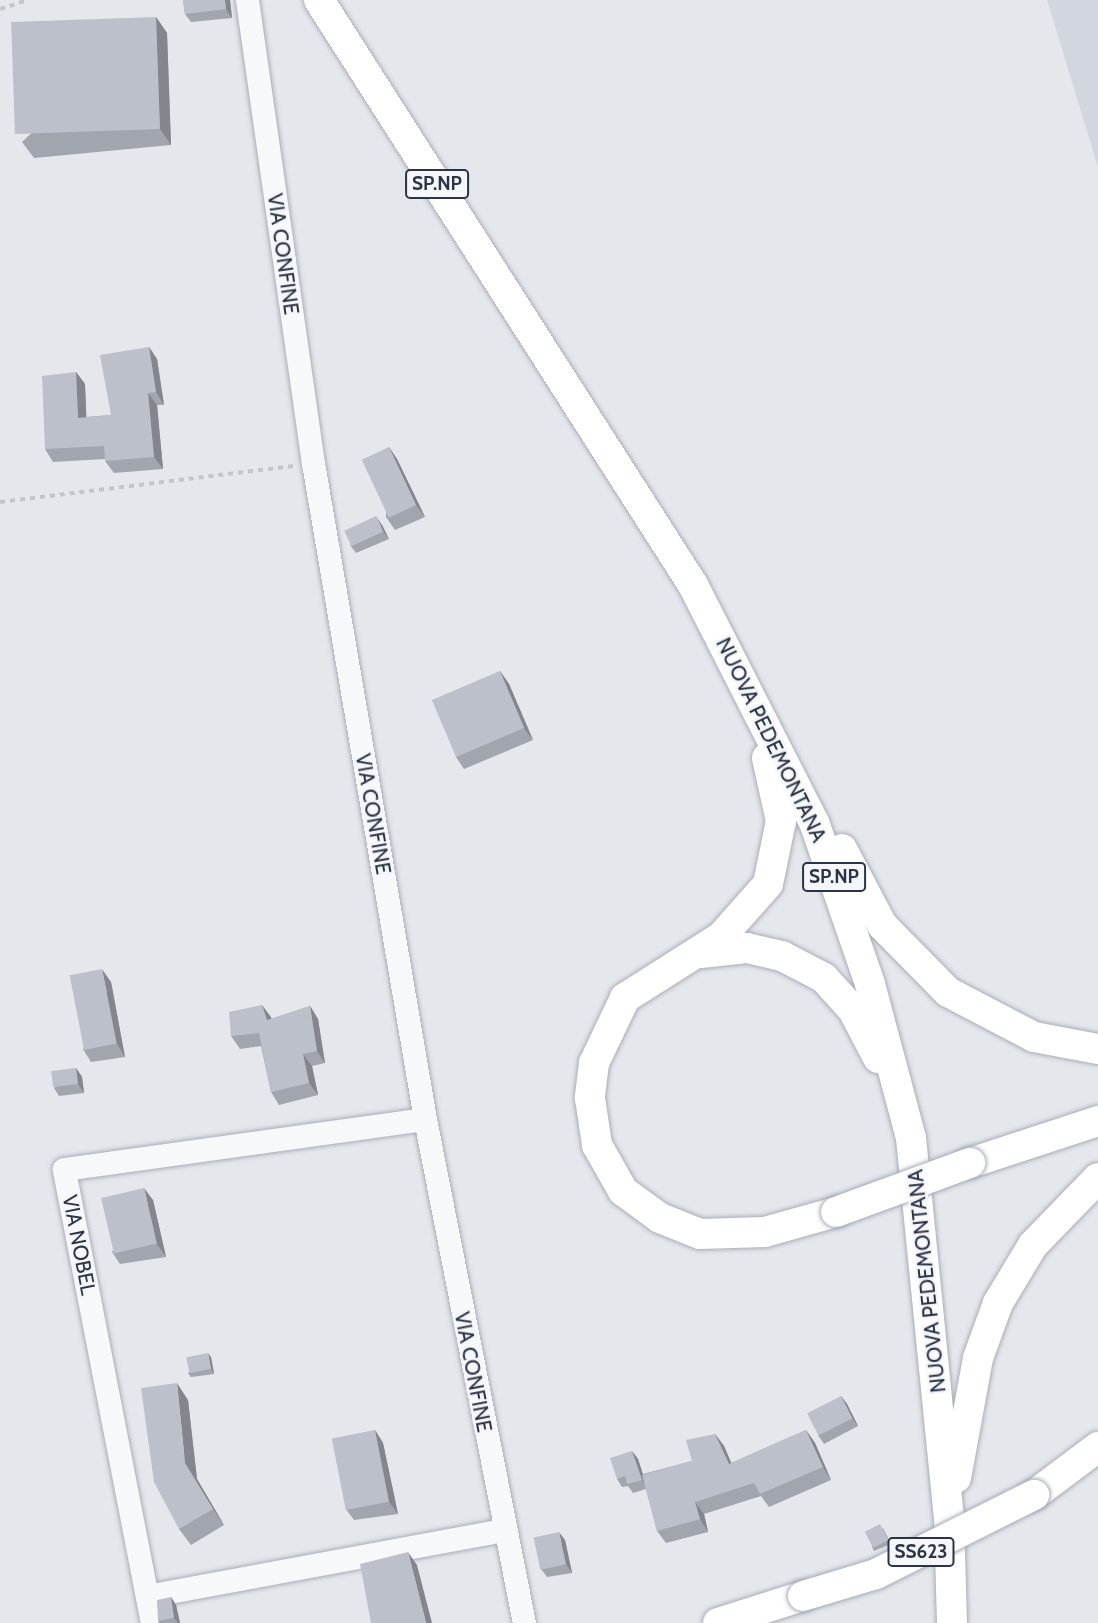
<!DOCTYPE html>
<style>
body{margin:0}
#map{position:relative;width:1098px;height:1623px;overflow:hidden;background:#e4e7ec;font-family:Cabin,sans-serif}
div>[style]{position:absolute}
.built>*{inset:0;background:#d2d6de}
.path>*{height:3.5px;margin-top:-1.75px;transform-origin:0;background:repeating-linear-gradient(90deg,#c2c5cb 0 5px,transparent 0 10px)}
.roads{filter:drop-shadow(0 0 2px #a9aeb7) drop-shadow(0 0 2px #a9aeb7)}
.minor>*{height:23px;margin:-11.5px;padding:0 11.5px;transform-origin:11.5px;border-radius:11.5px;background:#f7f8fa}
.major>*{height:30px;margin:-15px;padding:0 15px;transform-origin:15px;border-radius:15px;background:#fff}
.bridges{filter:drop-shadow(0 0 2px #a3abb8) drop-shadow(0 0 2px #a3abb8)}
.major-bridge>*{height:30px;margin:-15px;padding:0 15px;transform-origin:15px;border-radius:15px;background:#fff}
.wall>*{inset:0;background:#a1a5ae}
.shaded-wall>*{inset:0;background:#83868d}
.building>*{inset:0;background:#bbc0ca;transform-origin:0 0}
span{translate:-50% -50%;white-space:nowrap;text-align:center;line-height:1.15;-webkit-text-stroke:5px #f4f6f9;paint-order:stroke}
.shield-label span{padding:2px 5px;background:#f4f6f9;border:2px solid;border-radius:5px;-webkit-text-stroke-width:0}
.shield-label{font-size:19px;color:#2b3445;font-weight:700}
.street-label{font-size:21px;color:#2b3445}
</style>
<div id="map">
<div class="built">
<div style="clip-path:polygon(1047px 0,1098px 0,1098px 167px)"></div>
</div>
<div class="path">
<div style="left:0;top:9px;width:29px;rotate:-18deg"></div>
<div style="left:0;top:502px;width:296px;rotate:-7deg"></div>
</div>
<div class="roads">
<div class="minor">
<div style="left:247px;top:0;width:468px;rotate:81.9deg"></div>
<div style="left:313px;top:463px;width:665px;rotate:80.31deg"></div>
<div style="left:425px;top:1119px;width:514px;rotate:78.89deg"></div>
<div style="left:147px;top:1596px;width:361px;rotate:-10.5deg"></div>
<div style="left:152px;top:1623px;width:462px;rotate:-101deg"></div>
<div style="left:64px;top:1169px;width:364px;rotate:-7.9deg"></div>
</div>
<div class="major">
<div style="left:319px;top:0;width:694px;rotate:57.41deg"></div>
<div style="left:693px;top:585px;width:266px;rotate:63deg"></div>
<div style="left:814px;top:822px;width:171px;rotate:70.9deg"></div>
<div style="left:870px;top:984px;width:159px;rotate:75.1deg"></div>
<div style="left:911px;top:1138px;width:380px;rotate:84.3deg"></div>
<div style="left:949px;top:1516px;width:107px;rotate:88.4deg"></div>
<div style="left:767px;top:758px;width:65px;rotate:77.5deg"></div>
<div style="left:781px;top:821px;width:64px;rotate:101.7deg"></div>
<div style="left:768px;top:884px;width:71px;rotate:131.6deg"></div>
<div style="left:721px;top:937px;width:114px;rotate:147.6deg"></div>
<div style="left:625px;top:998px;width:72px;rotate:115.5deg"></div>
<div style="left:594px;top:1063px;width:35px;rotate:97deg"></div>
<div style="left:590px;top:1098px;width:48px;rotate:81.5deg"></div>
<div style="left:597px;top:1145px;width:53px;rotate:60.5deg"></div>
<div style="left:623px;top:1191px;width:46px;rotate:36.1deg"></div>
<div style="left:660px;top:1218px;width:43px;rotate:21.8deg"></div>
<div style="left:700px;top:1234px;width:65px;rotate:-1.8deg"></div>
<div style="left:765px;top:1232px;width:74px;rotate:-15.7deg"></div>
<div style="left:842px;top:849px;width:86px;rotate:62.2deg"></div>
<div style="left:882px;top:925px;width:94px;rotate:45.4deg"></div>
<div style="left:948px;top:992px;width:97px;rotate:27.6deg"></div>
<div style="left:1034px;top:1037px;width:65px;rotate:10.6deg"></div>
<div style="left:701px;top:953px;width:46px;rotate:-6.2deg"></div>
<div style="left:747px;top:948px;width:36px;rotate:13deg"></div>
<div style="left:782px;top:956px;width:47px;rotate:27.6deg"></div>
<div style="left:824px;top:978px;width:43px;rotate:47.8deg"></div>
<div style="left:853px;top:1010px;width:54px;rotate:62.5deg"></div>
<div style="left:970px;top:1163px;width:135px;rotate:-18.2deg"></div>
<div style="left:956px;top:1478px;width:122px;rotate:-79.6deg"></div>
<div style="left:978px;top:1358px;width:59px;rotate:-70deg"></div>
<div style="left:998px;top:1303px;width:68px;rotate:-58.9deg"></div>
<div style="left:1033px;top:1245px;width:93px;rotate:-45.9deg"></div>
<div style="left:1034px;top:1495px;width:80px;rotate:-36.9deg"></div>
<div style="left:718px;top:1623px;width:89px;rotate:-17.6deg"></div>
</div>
</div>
<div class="bridges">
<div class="major-bridge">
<div style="left:836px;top:1212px;width:143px;rotate:-20.1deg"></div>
<div style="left:803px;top:1596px;width:76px;rotate:-16.8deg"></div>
<div style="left:876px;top:1574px;width:177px;rotate:-26.6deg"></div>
</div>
</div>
<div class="wall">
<div style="clip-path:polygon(183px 0,230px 0,232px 18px,191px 22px,185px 14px)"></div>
<div style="clip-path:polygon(156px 17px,167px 33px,171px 145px,34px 158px,22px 142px)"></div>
<div style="clip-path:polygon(149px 347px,157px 359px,164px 405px,157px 405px,163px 469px,114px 473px,105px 461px,105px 459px,53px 462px,45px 449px,76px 372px,85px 384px,86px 417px,111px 415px)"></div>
<div style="clip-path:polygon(389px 447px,397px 459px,425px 517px,395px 530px,386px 517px)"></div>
<div style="clip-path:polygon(382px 525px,389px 539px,356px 553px,350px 545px)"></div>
<div style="clip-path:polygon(500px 671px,509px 684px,533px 740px,464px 769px,456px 757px)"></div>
<div style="clip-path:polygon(111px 982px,125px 1057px,91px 1062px,83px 1049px)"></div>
<div style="clip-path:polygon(262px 1005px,271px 1019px,310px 1006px,318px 1019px,325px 1063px,312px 1066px,318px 1095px,279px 1105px,271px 1092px,261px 1046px,240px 1049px,231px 1036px)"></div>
<div style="clip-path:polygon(76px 1068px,82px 1077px,84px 1093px,59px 1096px,54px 1088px)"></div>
<div style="clip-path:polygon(153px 1200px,166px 1257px,120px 1264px,112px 1252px)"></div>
<div style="clip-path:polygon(211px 1357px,214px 1374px,191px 1377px,188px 1373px)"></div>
<div style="clip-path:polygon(841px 1396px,847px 1404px,858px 1426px,824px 1444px,818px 1435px)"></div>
<div style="clip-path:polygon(188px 1400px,197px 1479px,224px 1525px,191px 1545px,179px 1529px)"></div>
<div style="clip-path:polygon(375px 1430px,383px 1443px,398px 1514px,354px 1520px,345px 1508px)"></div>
<div style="clip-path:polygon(806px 1430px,815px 1443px,831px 1480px,769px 1507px,761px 1496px,704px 1514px,708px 1532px,666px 1543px,657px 1531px,646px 1489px,633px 1493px,628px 1486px,622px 1487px,617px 1479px,632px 1451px,638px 1459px,643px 1474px,692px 1461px,715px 1434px,724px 1446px,731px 1463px)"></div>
<div style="clip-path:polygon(883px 1528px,891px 1544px,874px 1551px,872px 1547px)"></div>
<div style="clip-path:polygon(565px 1540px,572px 1573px,547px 1577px,541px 1569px)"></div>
<div style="clip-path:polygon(171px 1597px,176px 1605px,180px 1623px,159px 1623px,158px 1621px)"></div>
</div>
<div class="shaded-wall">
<div style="clip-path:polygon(225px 0,230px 0,232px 18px,226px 9px)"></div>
<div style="clip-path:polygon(156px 17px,167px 33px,171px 145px,160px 129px)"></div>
<div style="clip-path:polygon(149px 347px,157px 359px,164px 405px,156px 392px)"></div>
<div style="clip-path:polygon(76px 372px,85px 384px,87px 431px,78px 418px)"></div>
<div style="clip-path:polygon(148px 393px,157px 405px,163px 469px,154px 457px)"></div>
<div style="clip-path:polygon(389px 447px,397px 459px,425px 517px,416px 505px)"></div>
<div style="clip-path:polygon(376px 516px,382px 525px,389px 539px,383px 531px)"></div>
<div style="clip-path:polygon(500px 671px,509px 684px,533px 740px,524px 728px)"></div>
<div style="clip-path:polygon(102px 969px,111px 982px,125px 1057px,117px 1044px)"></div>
<div style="clip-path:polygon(262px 1005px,271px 1017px,275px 1032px,267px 1020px)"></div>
<div style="clip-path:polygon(310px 1006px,318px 1019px,325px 1063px,317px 1051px)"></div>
<div style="clip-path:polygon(303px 1054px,312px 1066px,318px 1095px,309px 1083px)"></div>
<div style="clip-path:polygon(76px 1068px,82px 1077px,84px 1093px,78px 1084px)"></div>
<div style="clip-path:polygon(144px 1188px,153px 1200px,166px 1257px,157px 1244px)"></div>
<div style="clip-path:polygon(208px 1353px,211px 1357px,214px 1374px,211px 1369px)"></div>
<div style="clip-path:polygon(177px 1383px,188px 1400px,197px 1479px,224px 1525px,213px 1509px,185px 1463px)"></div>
<div style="clip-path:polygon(841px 1396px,847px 1404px,858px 1426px,852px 1418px)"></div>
<div style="clip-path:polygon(375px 1430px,383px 1443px,398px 1514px,389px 1502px)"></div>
<div style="clip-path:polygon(806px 1430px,815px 1443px,831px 1480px,823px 1467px)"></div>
<div style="clip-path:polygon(715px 1434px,724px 1446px,737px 1476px,729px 1464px)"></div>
<div style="clip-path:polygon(632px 1451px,638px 1459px,647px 1488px,642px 1480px)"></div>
<div style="clip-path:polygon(695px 1502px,704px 1514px,708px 1532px,700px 1519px)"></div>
<div style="clip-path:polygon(559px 1532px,565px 1540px,572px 1573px,566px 1564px)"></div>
<div style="clip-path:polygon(408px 1552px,417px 1565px,432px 1623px,426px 1623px)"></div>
<div style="clip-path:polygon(171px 1597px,176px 1605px,180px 1623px,178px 1623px,174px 1618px)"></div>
</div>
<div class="building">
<div style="clip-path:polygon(183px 0,225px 0,226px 9px,185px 14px)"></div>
<div style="left:156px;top:17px;width:112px;height:145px;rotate:88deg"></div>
<div style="clip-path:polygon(149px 347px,156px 392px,148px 393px,154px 457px,105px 461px,104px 446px,45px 449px,42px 376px,76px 372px,78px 418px,111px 415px,100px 355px)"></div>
<div style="left:389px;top:447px;width:64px;height:30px;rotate:65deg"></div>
<div style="left:376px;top:516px;width:17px;height:35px;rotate:65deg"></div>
<div style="left:500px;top:671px;width:62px;height:74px;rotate:67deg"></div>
<div style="left:102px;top:969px;width:76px;height:33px;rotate:79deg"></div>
<div style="clip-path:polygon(262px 1005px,267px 1020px,310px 1006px,317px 1051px,303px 1054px,309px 1083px,271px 1092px,259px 1033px,231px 1036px,229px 1012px)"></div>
<div style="left:76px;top:1068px;width:16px;height:25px;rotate:83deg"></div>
<div style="left:144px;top:1188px;width:57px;height:44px;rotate:77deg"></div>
<div style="left:208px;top:1353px;width:16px;height:22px;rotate:79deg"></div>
<div style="clip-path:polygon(177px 1383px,185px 1463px,213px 1509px,179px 1529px,154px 1482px,141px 1388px)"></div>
<div style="left:841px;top:1396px;width:25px;height:38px;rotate:63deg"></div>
<div style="left:375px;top:1430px;width:73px;height:44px;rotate:79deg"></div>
<div style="clip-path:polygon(806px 1430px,823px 1467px,760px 1494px,754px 1483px,695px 1502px,700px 1519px,657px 1531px,642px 1475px,692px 1461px,686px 1440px,715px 1434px,729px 1464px)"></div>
<div style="clip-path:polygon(632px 1451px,642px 1480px,627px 1484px,625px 1476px,617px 1479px,610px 1458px)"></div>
<div style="left:880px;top:1524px;width:18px;height:17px;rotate:63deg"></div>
<div style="left:559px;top:1532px;width:33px;height:26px;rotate:78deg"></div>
<div style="clip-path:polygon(408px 1552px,426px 1623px,371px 1623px,360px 1564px)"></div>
<div style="clip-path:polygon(171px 1597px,174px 1618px,158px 1621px,157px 1600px)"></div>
</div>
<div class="shield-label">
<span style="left:437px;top:184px">SP.NP</span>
<span style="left:834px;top:877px">SP.NP</span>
<span style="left:921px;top:1552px">SS623</span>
</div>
<div class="street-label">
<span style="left:283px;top:254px;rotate:82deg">VIA CONFINE</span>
<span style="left:771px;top:740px;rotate:64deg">NUOVA PEDEMONTANA</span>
<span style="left:373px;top:814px;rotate:80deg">VIA CONFINE</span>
<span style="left:79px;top:1245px;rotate:79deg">VIA NOBEL</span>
<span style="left:927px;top:1281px;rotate:-96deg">NUOVA PEDEMONTANA</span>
<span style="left:473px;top:1372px;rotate:79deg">VIA CONFINE</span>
</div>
</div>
